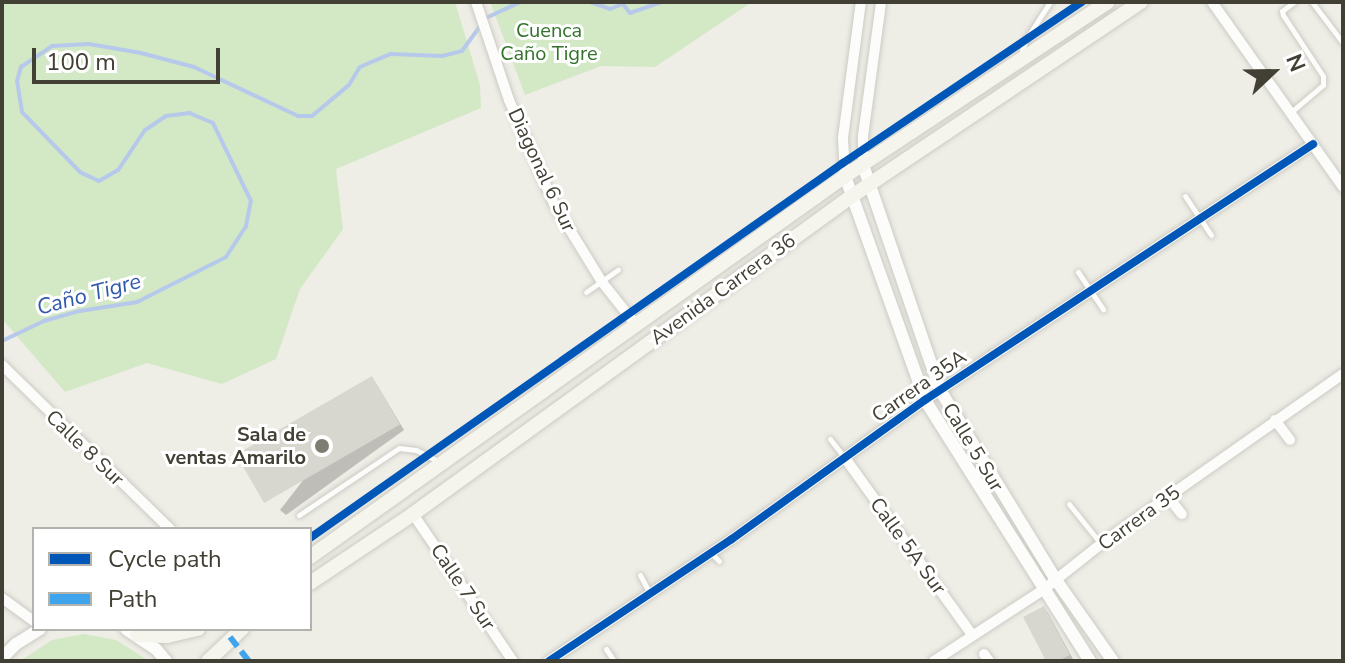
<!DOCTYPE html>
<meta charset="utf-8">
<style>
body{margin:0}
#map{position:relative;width:1345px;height:663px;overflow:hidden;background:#eeede6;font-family:"Nunito Sans",sans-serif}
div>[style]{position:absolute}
.green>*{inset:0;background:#d3e9c6}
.shadow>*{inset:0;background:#0003}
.stream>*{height:4px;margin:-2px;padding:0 2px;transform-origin:2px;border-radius:2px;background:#b7c9eb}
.building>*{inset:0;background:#d7d6cf;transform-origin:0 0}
.roads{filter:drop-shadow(0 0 2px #cccbc4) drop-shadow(0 0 2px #cccbc4)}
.service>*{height:5px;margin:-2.5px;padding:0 2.5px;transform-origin:2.5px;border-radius:2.5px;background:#fcfcfb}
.minor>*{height:10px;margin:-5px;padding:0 5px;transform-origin:5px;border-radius:5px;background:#fcfcfb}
.tertiary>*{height:12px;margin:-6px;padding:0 6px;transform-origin:6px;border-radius:6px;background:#fcfcfb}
.secondary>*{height:14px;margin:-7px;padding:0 7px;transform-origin:7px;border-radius:7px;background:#f5f5ed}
.quiet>*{height:6px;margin-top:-3px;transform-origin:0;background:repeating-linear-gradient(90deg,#3fa4eb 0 12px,transparent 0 18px)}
.cycleway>*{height:8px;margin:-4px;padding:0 4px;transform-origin:4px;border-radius:4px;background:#0057b8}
.dots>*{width:22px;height:22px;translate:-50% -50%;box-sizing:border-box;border:4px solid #fff;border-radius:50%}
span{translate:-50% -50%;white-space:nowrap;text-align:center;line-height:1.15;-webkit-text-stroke:6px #fff;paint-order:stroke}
.park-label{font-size:20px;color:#32722a}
.street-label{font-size:20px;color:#424034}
.poi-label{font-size:20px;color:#424034;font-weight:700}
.right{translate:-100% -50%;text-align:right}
.water-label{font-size:22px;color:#3158aa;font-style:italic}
.frame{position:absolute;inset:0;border:4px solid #424034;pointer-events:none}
.legend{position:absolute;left:32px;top:527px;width:280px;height:104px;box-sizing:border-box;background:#fff;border:2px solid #b3b3ae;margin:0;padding:10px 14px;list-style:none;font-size:24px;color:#424034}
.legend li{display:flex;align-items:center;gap:16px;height:40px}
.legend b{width:40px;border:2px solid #b3b3ae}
.north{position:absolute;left:1233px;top:32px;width:80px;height:80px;-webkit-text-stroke:6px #fff;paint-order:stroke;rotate:68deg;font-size:22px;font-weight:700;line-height:32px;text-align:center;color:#424034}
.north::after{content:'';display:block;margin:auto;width:28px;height:36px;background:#424034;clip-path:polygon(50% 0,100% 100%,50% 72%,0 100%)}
.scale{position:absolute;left:32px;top:48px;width:188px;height:36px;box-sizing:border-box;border:4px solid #424034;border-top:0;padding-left:10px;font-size:24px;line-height:28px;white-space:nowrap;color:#424034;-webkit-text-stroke:6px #fff;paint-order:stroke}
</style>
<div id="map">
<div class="green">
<div style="clip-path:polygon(2px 2px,455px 2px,480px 85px,481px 108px,336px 169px,343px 229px,300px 289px,276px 359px,222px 384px,147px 363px,65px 392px,2px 319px)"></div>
<div style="clip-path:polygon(490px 2px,752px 2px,655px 67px,601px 66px,525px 95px)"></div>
<div style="clip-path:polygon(84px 634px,116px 640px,149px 661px,20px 661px,52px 640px)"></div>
</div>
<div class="shadow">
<div style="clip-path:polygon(377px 385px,404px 430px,286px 515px,280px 510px)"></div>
<div style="clip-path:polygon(1044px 608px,1048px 613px,1073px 659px,1048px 661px)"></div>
</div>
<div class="stream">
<div style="left:590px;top:2px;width:21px;rotate:19deg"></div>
<div style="left:610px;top:9px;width:14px;rotate:-21deg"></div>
<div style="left:623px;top:4px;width:11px;rotate:52deg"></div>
<div style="left:630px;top:13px;width:34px;rotate:-19deg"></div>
<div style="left:2px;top:341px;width:47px;rotate:-25.5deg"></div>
<div style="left:44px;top:321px;width:37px;rotate:-16deg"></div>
<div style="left:80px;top:311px;width:58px;rotate:-9deg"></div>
<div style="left:137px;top:302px;width:100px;rotate:-26.8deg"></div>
<div style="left:226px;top:257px;width:37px;rotate:-57deg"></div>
<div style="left:246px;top:226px;width:25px;rotate:-79deg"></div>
<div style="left:251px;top:201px;width:87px;rotate:-116deg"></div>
<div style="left:213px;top:123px;width:25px;rotate:-157deg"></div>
<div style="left:190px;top:113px;width:24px;rotate:173deg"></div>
<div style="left:166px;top:116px;width:25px;rotate:146deg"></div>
<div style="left:145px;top:130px;width:48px;rotate:124deg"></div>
<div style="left:118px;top:170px;width:22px;rotate:150deg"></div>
<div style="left:99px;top:181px;width:21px;rotate:-155deg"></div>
<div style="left:80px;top:172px;width:83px;rotate:-134deg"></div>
<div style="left:22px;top:112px;width:31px;rotate:-99deg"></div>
<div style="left:17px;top:81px;width:15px;rotate:-74deg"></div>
<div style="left:21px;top:67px;width:22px;rotate:-34deg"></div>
<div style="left:39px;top:55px;width:16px;rotate:-35deg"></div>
<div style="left:52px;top:46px;width:37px;rotate:-3deg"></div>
<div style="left:89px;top:44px;width:53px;rotate:9.8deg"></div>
<div style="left:141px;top:53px;width:55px;rotate:14.8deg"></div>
<div style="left:194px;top:67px;width:115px;rotate:25.2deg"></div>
<div style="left:298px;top:116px;width:14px"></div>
<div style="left:312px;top:116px;width:48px;rotate:-40deg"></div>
<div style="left:349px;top:85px;width:21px;rotate:-59deg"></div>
<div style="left:360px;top:67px;width:34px;rotate:-23deg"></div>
<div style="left:391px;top:54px;width:51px;rotate:2.2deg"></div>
<div style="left:442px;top:56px;width:21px;rotate:-14deg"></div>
<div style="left:462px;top:51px;width:41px;rotate:-54deg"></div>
<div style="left:486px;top:18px;width:38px;rotate:-25deg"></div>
</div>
<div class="building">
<div style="left:372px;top:376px;width:56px;height:157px;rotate:60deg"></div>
<div style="clip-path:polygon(1044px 606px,1070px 655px,1058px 661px,1046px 661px,1023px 617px)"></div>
</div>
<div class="roads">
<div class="service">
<div style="left:1312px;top:2px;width:51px;rotate:52.9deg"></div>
<div style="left:1020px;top:57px;width:19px;rotate:-72deg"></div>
<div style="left:1026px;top:39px;width:44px;rotate:-57deg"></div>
<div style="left:1291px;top:112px;width:42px;rotate:-40.2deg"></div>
<div style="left:1323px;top:85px;width:9px;rotate:-90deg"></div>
<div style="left:1323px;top:76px;width:73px;rotate:-123.3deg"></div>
<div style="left:1283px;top:15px;width:4px;rotate:-104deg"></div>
<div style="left:1282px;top:11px;width:15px;rotate:-37deg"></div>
<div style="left:1185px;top:196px;width:47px;rotate:56.3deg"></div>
<div style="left:1078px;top:272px;width:45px;rotate:56deg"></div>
<div style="left:586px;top:292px;width:39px;rotate:-35deg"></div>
<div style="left:830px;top:439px;width:23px;rotate:52deg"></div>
<div style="left:1069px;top:504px;width:51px;rotate:51.3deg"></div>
<div style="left:299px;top:515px;width:120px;rotate:-33.8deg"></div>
<div style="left:399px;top:448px;width:17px;rotate:7deg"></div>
<div style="left:416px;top:450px;width:25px;rotate:27deg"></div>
<div style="left:712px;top:554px;width:10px;rotate:45deg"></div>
<div style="left:640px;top:575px;width:19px;rotate:62deg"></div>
<div style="left:606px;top:649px;width:14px;rotate:56deg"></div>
</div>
<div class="minor">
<div style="left:476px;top:2px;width:103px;rotate:71.4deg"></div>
<div style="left:509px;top:100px;width:113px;rotate:66.6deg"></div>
<div style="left:554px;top:204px;width:92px;rotate:58.4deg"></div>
<div style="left:602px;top:282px;width:55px;rotate:51.7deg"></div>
<div style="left:1212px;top:2px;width:227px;rotate:54.7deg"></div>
<div style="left:863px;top:165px;width:29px;rotate:-90deg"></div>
<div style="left:863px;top:136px;width:135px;rotate:-82.3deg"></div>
<div style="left:845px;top:176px;width:38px;rotate:-93deg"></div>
<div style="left:843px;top:138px;width:137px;rotate:-82.5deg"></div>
<div style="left:2px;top:365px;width:235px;rotate:44.3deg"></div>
<div style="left:1275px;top:420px;width:25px;rotate:53deg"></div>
<div style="left:845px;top:458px;width:218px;rotate:54.3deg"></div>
<div style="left:1168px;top:497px;width:22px;rotate:51deg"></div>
<div style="left:413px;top:514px;width:178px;rotate:55.8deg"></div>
<div style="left:2px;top:598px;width:39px;rotate:36deg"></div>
<div style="left:984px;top:654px;width:9px;rotate:54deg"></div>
<div style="left:549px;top:661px;width:220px;rotate:-33.7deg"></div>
<div style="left:732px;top:539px;width:238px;rotate:-35.8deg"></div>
<div style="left:925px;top:400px;width:465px;rotate:-33.4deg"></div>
<div style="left:934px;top:661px;width:130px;rotate:-33.1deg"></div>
<div style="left:1043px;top:590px;width:74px;rotate:-38.4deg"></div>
<div style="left:1101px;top:544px;width:296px;rotate:-35.1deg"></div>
</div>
<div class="tertiary">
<div style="left:863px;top:165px;width:238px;rotate:71.1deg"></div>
<div style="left:940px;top:390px;width:223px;rotate:58.6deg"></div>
<div style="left:1056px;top:580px;width:99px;rotate:54.9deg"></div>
<div style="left:845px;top:176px;width:238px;rotate:70.3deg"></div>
<div style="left:925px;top:400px;width:309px;rotate:57.7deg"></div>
<div style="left:126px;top:629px;width:36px;rotate:34deg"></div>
<div style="left:156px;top:649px;width:16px;rotate:50deg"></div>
<div style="left:2px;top:658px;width:20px;rotate:-45deg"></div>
<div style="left:16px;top:644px;width:28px;rotate:-32deg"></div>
</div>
<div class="secondary">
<div style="left:310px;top:557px;width:657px;rotate:-35.46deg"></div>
<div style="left:845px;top:176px;width:315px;rotate:-33.5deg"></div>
<div style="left:310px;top:583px;width:124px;rotate:-33.8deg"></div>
<div style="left:413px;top:514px;width:542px;rotate:-35.92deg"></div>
<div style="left:852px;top:196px;width:348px;rotate:-33.9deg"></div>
<div style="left:137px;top:635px;width:30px;rotate:2deg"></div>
<div style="left:167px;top:636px;width:32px;rotate:-13deg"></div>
<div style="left:208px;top:661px;width:47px;rotate:-43.3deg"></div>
</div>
</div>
<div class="quiet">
<div style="left:230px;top:637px;width:31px;rotate:52deg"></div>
</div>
<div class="cycleway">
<div style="left:310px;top:538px;width:652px;rotate:-35.13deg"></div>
<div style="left:843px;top:163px;width:288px;rotate:-34deg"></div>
<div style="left:549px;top:661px;width:220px;rotate:-33.7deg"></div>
<div style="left:732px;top:539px;width:238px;rotate:-35.8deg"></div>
<div style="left:925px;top:400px;width:465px;rotate:-33.4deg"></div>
</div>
<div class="dots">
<div style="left:322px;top:446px;background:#7e7d72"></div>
</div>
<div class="park-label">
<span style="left:549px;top:42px">Cuenca<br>Caño Tigre</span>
</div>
<div class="street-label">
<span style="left:542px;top:170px;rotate:65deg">Diagonal 6 Sur</span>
<span style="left:723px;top:289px;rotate:-36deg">Avenida Carrera 36</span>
<span style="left:919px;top:386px;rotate:-35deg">Carrera 35A</span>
<span style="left:973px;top:447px;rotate:59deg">Calle 5 Sur</span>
<span style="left:85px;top:448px;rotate:44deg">Calle 8 Sur</span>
<span style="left:1139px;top:518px;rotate:-36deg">Carrera 35</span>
<span style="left:908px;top:546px;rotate:54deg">Calle 5A Sur</span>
<span style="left:463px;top:587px;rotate:56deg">Calle 7 Sur</span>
</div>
<div class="poi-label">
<span class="right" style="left:306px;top:446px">Sala de<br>ventas Amarilo</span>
</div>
<div class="water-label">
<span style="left:89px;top:295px;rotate:-15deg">Caño Tigre</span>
</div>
<div class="frame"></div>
<ul class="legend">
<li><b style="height:10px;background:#0057b8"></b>Cycle path</li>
<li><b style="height:10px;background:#3fa4eb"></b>Path</li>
</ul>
<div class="north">N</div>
<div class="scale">100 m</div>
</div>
